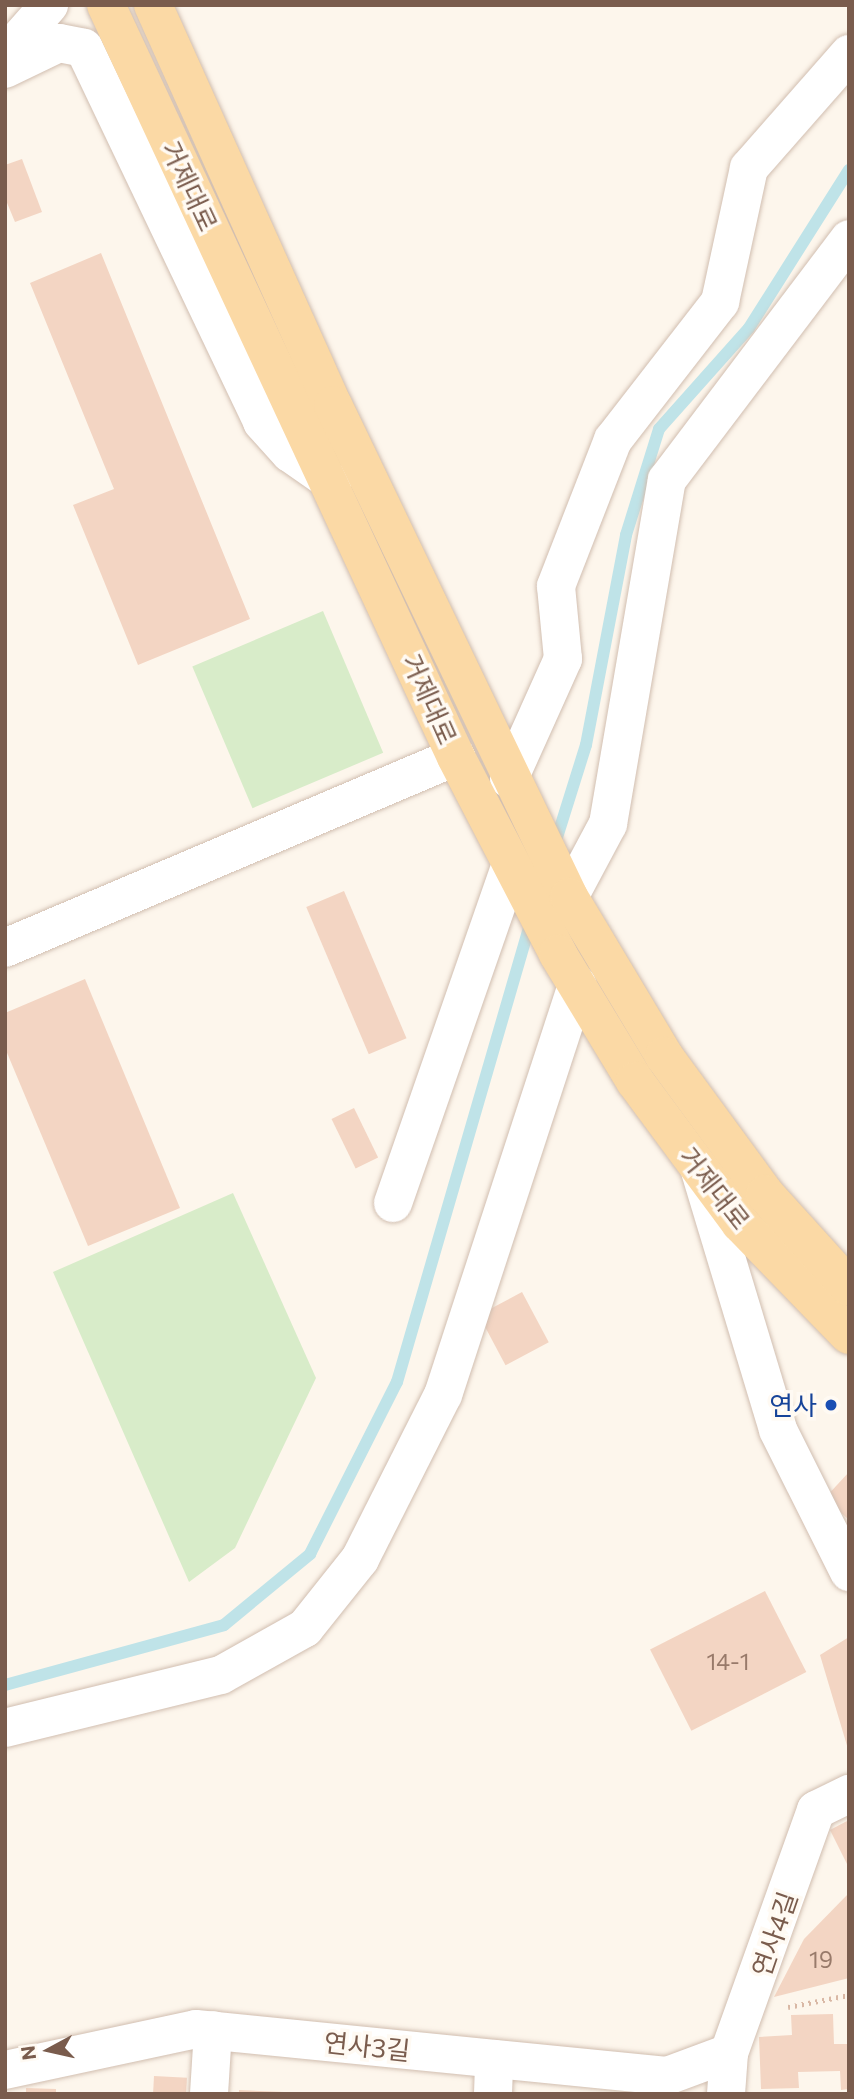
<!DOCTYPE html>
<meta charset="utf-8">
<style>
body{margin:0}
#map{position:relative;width:854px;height:2099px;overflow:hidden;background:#fdf6ec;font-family:Commissioner,"Noto Sans KR",sans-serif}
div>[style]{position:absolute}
.green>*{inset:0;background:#d8ecc9;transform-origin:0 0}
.stream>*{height:12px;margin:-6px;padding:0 6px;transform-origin:6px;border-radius:6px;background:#bfe3e8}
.building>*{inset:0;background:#f3d5c3;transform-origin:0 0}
.path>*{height:4.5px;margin-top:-2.25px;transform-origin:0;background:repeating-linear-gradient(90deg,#d9b8a5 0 2px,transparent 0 7px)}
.roads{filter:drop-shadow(0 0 2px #d1beb0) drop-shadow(0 0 2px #d1beb0)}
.minor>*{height:38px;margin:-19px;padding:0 19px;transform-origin:19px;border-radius:19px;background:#fff}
.major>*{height:38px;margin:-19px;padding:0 19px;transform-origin:19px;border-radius:19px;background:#fbd9a5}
.dots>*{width:19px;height:19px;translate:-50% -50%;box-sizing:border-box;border:4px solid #fffaf3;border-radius:50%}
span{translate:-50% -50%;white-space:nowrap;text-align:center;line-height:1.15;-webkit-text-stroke:7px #fffaf3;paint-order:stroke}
.number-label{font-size:23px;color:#987a6a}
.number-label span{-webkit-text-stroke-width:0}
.street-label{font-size:26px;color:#7a5c4d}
.transit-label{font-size:26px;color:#164399}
.right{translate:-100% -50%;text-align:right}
.frame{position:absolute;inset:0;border:7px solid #7a5c4d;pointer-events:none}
.north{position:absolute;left:14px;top:2015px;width:70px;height:70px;-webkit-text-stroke:5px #fffaf3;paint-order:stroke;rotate:262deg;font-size:19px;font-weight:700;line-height:28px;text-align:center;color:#7a5c4d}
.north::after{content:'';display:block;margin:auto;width:24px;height:32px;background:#7a5c4d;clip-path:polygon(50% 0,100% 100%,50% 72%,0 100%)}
</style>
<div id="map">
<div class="green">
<div style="left:323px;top:611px;width:154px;height:142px;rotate:67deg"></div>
<div style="clip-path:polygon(233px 1193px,316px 1378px,235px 1548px,189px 1582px,53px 1272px)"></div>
</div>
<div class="stream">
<div style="left:554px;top:847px;width:107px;rotate:-72.6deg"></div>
<div style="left:586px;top:745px;width:214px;rotate:-79.2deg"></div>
<div style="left:626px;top:535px;width:111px;rotate:-72.7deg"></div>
<div style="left:659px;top:429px;width:135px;rotate:-48.3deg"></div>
<div style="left:749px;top:328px;width:187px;rotate:-57.7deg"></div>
<div style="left:5px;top:1685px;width:227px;rotate:-15.3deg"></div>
<div style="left:224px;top:1625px;width:112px;rotate:-39.5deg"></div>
<div style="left:310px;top:1554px;width:193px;rotate:-63.2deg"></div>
<div style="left:397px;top:1382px;width:480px;rotate:-73.8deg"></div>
</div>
<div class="building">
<div style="clip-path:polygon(22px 159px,42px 212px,15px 222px,5px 198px,5px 165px)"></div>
<div style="clip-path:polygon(101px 253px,250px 619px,138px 665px,73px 505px,114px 489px,30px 283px)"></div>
<div style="left:344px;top:891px;width:160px;height:41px;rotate:67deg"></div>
<div style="clip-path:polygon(85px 979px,180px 1208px,88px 1246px,5px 1048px,5px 1013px)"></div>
<div style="left:354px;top:1108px;width:55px;height:25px;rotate:64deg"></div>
<div style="left:522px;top:1292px;width:57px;height:49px;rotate:62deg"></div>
<div style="clip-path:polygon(849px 1472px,849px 1520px,825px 1498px)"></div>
<div style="left:765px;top:1591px;width:91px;height:129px;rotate:63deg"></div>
<div style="clip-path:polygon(849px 1637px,849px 1749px,848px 1749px,820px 1655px)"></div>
<div style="clip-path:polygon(849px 1820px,849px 1868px,830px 1830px)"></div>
<div style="clip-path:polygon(849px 1893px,849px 1978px,774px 1997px,804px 1939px)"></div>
<div style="clip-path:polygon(833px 2014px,834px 2044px,849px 2044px,849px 2089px,841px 2090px,840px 2071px,798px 2072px,799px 2088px,761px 2089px,759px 2037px,792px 2035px,791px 2015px)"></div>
<div style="left:154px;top:2076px;width:33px;height:18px;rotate:3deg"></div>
<div style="clip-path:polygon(26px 2088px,56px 2089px,56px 2094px,26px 2094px)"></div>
<div style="clip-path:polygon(239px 2090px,284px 2092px,284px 2094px,239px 2094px)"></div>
</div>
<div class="path">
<div style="left:788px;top:2007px;width:62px;rotate:-11.1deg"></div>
</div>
<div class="roads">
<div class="minor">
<div style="left:5px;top:55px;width:67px;rotate:-48.7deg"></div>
<div style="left:5px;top:69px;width:60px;rotate:-25.7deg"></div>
<div style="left:59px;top:43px;width:25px;rotate:11deg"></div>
<div style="left:84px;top:48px;width:414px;rotate:64.5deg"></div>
<div style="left:262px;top:422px;width:42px;rotate:47.9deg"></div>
<div style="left:290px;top:453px;width:52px;rotate:34.9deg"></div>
<div style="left:509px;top:779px;width:132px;rotate:-65.8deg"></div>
<div style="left:563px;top:659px;width:73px;rotate:-95.5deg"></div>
<div style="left:556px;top:586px;width:157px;rotate:-68.7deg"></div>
<div style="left:613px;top:440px;width:175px;rotate:-52.2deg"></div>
<div style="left:720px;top:302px;width:137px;rotate:-77.8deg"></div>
<div style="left:749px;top:168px;width:152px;rotate:-48.7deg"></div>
<div style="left:569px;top:897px;width:83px;rotate:-61.9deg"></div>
<div style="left:608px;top:824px;width:349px;rotate:-80.3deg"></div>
<div style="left:667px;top:480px;width:302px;rotate:-52.9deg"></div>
<div style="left:5px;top:948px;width:490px;rotate:-23deg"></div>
<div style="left:700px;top:1171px;width:270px;rotate:73.2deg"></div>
<div style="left:778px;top:1430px;width:159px;rotate:63.4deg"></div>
<div style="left:393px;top:1203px;width:358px;rotate:-70.8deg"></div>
<div style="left:5px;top:1728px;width:222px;rotate:-13.8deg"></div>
<div style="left:221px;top:1675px;width:96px;rotate:-29.2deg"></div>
<div style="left:305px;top:1628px;width:88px;rotate:-51.4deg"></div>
<div style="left:360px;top:1559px;width:184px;rotate:-63.2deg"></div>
<div style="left:443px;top:1395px;width:432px;rotate:-71.9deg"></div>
<div style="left:5px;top:2070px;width:195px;rotate:-12.1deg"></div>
<div style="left:196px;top:2029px;width:473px;rotate:5.7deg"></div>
<div style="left:667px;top:2076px;width:66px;rotate:-20.4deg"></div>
<div style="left:209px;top:2094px;width:64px;rotate:-86.4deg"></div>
<div style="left:493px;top:2094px;width:35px;rotate:-88deg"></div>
<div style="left:726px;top:2094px;width:41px;rotate:-85.8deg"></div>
<div style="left:729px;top:2053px;width:258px;rotate:-70.3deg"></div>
<div style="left:816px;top:1810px;width:37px;rotate:-26deg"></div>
</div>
<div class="major">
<div style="left:106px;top:5px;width:829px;rotate:65.04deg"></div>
<div style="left:456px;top:757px;width:222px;rotate:62.6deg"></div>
<div style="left:558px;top:954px;width:149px;rotate:58.8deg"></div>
<div style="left:635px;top:1081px;width:177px;rotate:53.5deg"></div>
<div style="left:740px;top:1223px;width:156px;rotate:45.8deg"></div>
<div style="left:153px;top:5px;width:439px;rotate:65.8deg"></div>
<div style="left:333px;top:405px;width:546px;rotate:64.37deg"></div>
<div style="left:569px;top:897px;width:185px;rotate:59.1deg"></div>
<div style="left:664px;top:1056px;width:171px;rotate:53.8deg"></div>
<div style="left:765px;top:1194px;width:125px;rotate:47.9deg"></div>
</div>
</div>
<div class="dots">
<div style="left:831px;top:1405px;background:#1a4fb4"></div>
</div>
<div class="number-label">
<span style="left:728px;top:1661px">14-1</span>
<span style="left:821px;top:1959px">19</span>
</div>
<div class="street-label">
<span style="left:190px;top:186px;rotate:65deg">거제대로</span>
<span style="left:430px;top:699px;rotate:66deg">거제대로</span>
<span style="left:715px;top:1188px;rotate:52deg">거제대로</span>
<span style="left:774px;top:1934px;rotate:-71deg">연사4길</span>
<span style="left:367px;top:2046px;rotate:6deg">연사3길</span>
</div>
<div class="transit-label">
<span class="right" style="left:817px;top:1405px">연사</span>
</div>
<div class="frame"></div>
<div class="north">N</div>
</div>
